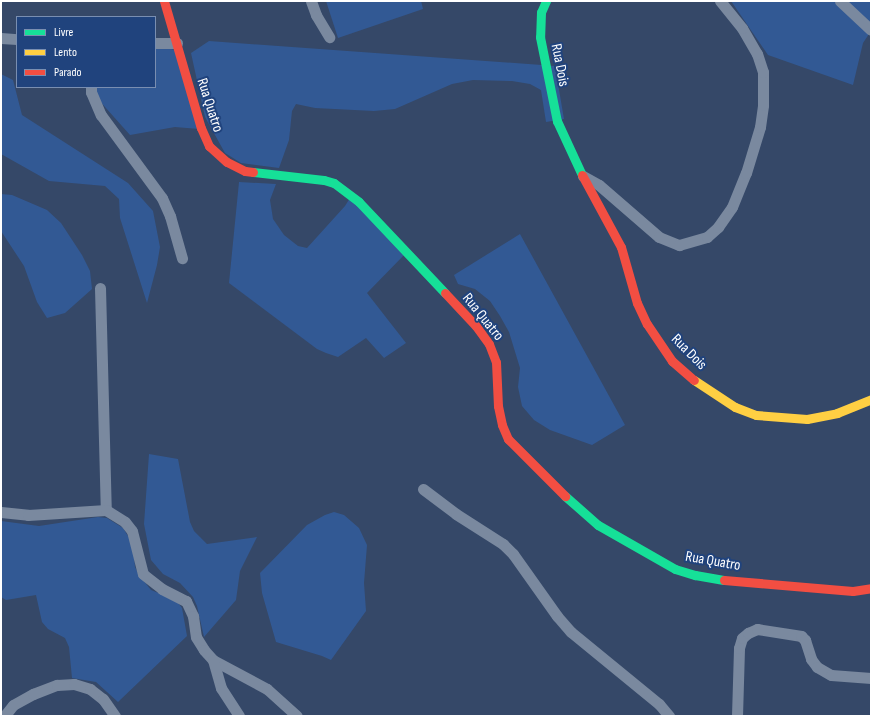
<!DOCTYPE html>
<style>
body{margin:0}
#map{position:relative;width:872px;height:717px;overflow:hidden;background:#354868;font-family:"Sofia Sans Condensed",sans-serif}
div>[style]{position:absolute}
.green>*{inset:0;background:#325994}
.street>*{height:11px;margin:-5.5px;padding:0 5.5px;transform-origin:5.5px;border-radius:5.5px;background:#7a899f}
.fast>*{height:9px;margin:-4.5px;padding:0 4.5px;transform-origin:4.5px;border-radius:4.5px;background:#16e098}
.slow>*{height:9px;margin:-4.5px;padding:0 4.5px;transform-origin:4.5px;border-radius:4.5px;background:#ffcf43}
.jam>*{height:9px;margin:-4.5px;padding:0 4.5px;transform-origin:4.5px;border-radius:4.5px;background:#f24e42}
span{translate:-50% -50%;white-space:nowrap;text-align:center;line-height:1.15;-webkit-text-stroke:4px #20437d;paint-order:stroke}
.street-label{font-size:15px;color:#fff}
.frame{position:absolute;inset:0;border:2px solid #fff;pointer-events:none}
.legend{position:absolute;left:16px;top:16px;width:140px;height:72px;box-sizing:border-box;background:#20437d;border:1px solid #798eb1;margin:0;padding:5px 7px;list-style:none;font-size:12px;color:#fff}
.legend li{display:flex;align-items:center;gap:8px;height:20px}
.legend b{width:20px;border:1px solid #798eb1}
</style>
<div id="map">
<div class="green">
<div style="clip-path:polygon(326px 1px,421px 1px,423px 9px,338px 38px)"></div>
<div style="clip-path:polygon(731px 1px,871px 1px,871px 31px,863px 43px,853px 85px,768px 55px)"></div>
<div style="clip-path:polygon(209px 41px,555px 66px,564px 119px,546px 122px,541px 90px,530px 84px,512px 81px,473px 80px,452px 84px,395px 109px,374px 111px,315px 108px,296px 104px,292px 111px,289px 140px,279px 168px,241px 163px,225px 153px,205px 117px,191px 53px)"></div>
<div style="clip-path:polygon(155px 44px,178px 51px,199px 129px,175px 127px,130px 135px,97px 98px,96px 87px,155px 87px)"></div>
<div style="clip-path:polygon(1px 74px,13px 80px,22px 115px,128px 183px,153px 211px,160px 247px,157px 265px,147px 303px,120px 218px,119px 199px,105px 186px,49px 181px,1px 154px)"></div>
<div style="clip-path:polygon(239px 182px,276px 184px,270px 200px,273px 219px,284px 235px,298px 246px,307px 248px,345px 206px,350px 198px,405px 254px,367px 293px,406px 343px,384px 358px,366px 338px,338px 357px,326px 353px,317px 349px,229px 283px)"></div>
<div style="clip-path:polygon(1px 194px,12px 195px,47px 210px,61px 223px,82px 255px,90px 271px,92px 289px,65px 313px,47px 318px,37px 302px,24px 266px,1px 231px)"></div>
<div style="clip-path:polygon(520px 234px,625px 425px,592px 445px,550px 430px,534px 420px,522px 406px,518px 387px,520px 368px,509px 332px,500px 316px,490px 301px,475px 289px,458px 284px,454px 275px)"></div>
<div style="clip-path:polygon(149px 454px,178px 459px,190px 522px,194px 531px,207px 544px,257px 537px,240px 571px,236px 600px,204px 637px,197px 606px,193px 597px,180px 583px,163px 574px,151px 560px,144px 524px)"></div>
<div style="clip-path:polygon(334px 512px,344px 515px,359px 528px,367px 545px,364px 583px,366px 611px,331px 660px,322px 656px,276px 642px,262px 593px,260px 573px,307px 525px,325px 515px)"></div>
<div style="clip-path:polygon(98px 517px,107px 518px,123px 528px,133px 544px,135px 567px,139px 575px,151px 590px,176px 600px,182px 608px,187px 636px,118px 702px,96px 682px,72px 678px,69px 647px,65px 638px,48px 629px,42px 622px,36px 595px,6px 600px,1px 597px,1px 521px,39px 526px)"></div>
</div>
<div class="street">
<div style="left:311px;top:1px;width:15px;rotate:70deg"></div>
<div style="left:316px;top:15px;width:26px;rotate:59deg"></div>
<div style="left:840px;top:1px;width:42px;rotate:43.1deg"></div>
<div style="left:1px;top:38px;width:16px;rotate:4deg"></div>
<div style="left:155px;top:43px;width:22px"></div>
<div style="left:91px;top:87px;width:5px;rotate:90deg"></div>
<div style="left:91px;top:92px;width:25px;rotate:67deg"></div>
<div style="left:101px;top:115px;width:103px;rotate:53.7deg"></div>
<div style="left:162px;top:198px;width:20px;rotate:66deg"></div>
<div style="left:170px;top:216px;width:44px;rotate:74.1deg"></div>
<div style="left:583px;top:176px;width:18px;rotate:29deg"></div>
<div style="left:599px;top:185px;width:79px;rotate:40.9deg"></div>
<div style="left:659px;top:237px;width:22px;rotate:22deg"></div>
<div style="left:679px;top:245px;width:29px;rotate:-16deg"></div>
<div style="left:707px;top:237px;width:15px;rotate:-42deg"></div>
<div style="left:718px;top:227px;width:24px;rotate:-55deg"></div>
<div style="left:732px;top:207px;width:37px;rotate:-68deg"></div>
<div style="left:746px;top:173px;width:48px;rotate:-73.1deg"></div>
<div style="left:760px;top:127px;width:22px;rotate:-82deg"></div>
<div style="left:763px;top:105px;width:33px;rotate:-90deg"></div>
<div style="left:763px;top:72px;width:19px;rotate:-108deg"></div>
<div style="left:757px;top:54px;width:30px;rotate:-120deg"></div>
<div style="left:742px;top:28px;width:35px;rotate:-129deg"></div>
<div style="left:100px;top:288px;width:222px;rotate:88.5deg"></div>
<div style="left:423px;top:489px;width:41px;rotate:37.1deg"></div>
<div style="left:456px;top:514px;width:56px;rotate:32.6deg"></div>
<div style="left:503px;top:544px;width:14px;rotate:45deg"></div>
<div style="left:513px;top:554px;width:76px;rotate:54.6deg"></div>
<div style="left:557px;top:616px;width:21px;rotate:49deg"></div>
<div style="left:571px;top:632px;width:114px;rotate:39.3deg"></div>
<div style="left:659px;top:704px;width:16px;rotate:50deg"></div>
<div style="left:1px;top:512px;width:27px;rotate:6deg"></div>
<div style="left:28px;top:515px;width:78px;rotate:-3.7deg"></div>
<div style="left:106px;top:510px;width:22px;rotate:32deg"></div>
<div style="left:125px;top:522px;width:11px;rotate:52deg"></div>
<div style="left:132px;top:531px;width:44px;rotate:75.7deg"></div>
<div style="left:143px;top:574px;width:24px;rotate:38deg"></div>
<div style="left:162px;top:589px;width:27px;rotate:27deg"></div>
<div style="left:186px;top:601px;width:17px;rotate:65deg"></div>
<div style="left:193px;top:616px;width:21px;rotate:82deg"></div>
<div style="left:196px;top:637px;width:15px;rotate:58deg"></div>
<div style="left:204px;top:650px;width:13px;rotate:48deg"></div>
<div style="left:213px;top:660px;width:61px;rotate:28.2deg"></div>
<div style="left:267px;top:689px;width:40px;rotate:42deg"></div>
<div style="left:213px;top:660px;width:29px;rotate:74deg"></div>
<div style="left:221px;top:688px;width:33px;rotate:57deg"></div>
<div style="left:6px;top:714px;width:11px;rotate:-52deg"></div>
<div style="left:13px;top:705px;width:23px;rotate:-29deg"></div>
<div style="left:33px;top:694px;width:26px;rotate:-21deg"></div>
<div style="left:57px;top:685px;width:17px;rotate:-3deg"></div>
<div style="left:74px;top:684px;width:17px;rotate:17deg"></div>
<div style="left:90px;top:689px;width:16px;rotate:38deg"></div>
<div style="left:103px;top:699px;width:21px;rotate:55deg"></div>
<div style="left:737px;top:716px;width:68px;rotate:-88.3deg"></div>
<div style="left:739px;top:648px;width:10px;rotate:-73deg"></div>
<div style="left:742px;top:638px;width:8px;rotate:-40deg"></div>
<div style="left:748px;top:633px;width:10px;rotate:-24deg"></div>
<div style="left:757px;top:629px;width:45px;rotate:9deg"></div>
<div style="left:801px;top:636px;width:6px;rotate:45deg"></div>
<div style="left:805px;top:640px;width:20px;rotate:72deg"></div>
<div style="left:811px;top:659px;width:10px;rotate:53deg"></div>
<div style="left:817px;top:667px;width:16px;rotate:30deg"></div>
<div style="left:831px;top:675px;width:40px;rotate:4.3deg"></div>
</div>
<div class="fast">
<div style="left:546px;top:1px;width:12px;rotate:114deg"></div>
<div style="left:541px;top:12px;width:25px;rotate:92deg"></div>
<div style="left:540px;top:37px;width:86px;rotate:78.6deg"></div>
<div style="left:557px;top:121px;width:60px;rotate:65.2deg"></div>
<div style="left:253px;top:172px;width:71px;rotate:6.4deg"></div>
<div style="left:324px;top:180px;width:10px;rotate:17deg"></div>
<div style="left:334px;top:183px;width:31px;rotate:37deg"></div>
<div style="left:359px;top:202px;width:125px;rotate:46.6deg"></div>
<div style="left:565px;top:496px;width:44px;rotate:41.3deg"></div>
<div style="left:598px;top:525px;width:89px;rotate:29.7deg"></div>
<div style="left:675px;top:569px;width:21px;rotate:17deg"></div>
<div style="left:695px;top:575px;width:29px;rotate:10deg"></div>
</div>
<div class="slow">
<div style="left:694px;top:380px;width:49px;rotate:33.4deg"></div>
<div style="left:735px;top:407px;width:22px;rotate:21deg"></div>
<div style="left:756px;top:415px;width:51px;rotate:4.5deg"></div>
<div style="left:807px;top:419px;width:31px;rotate:-11deg"></div>
<div style="left:837px;top:413px;width:37px;rotate:-22deg"></div>
</div>
<div class="jam">
<div style="left:164px;top:1px;width:132px;rotate:73.8deg"></div>
<div style="left:201px;top:128px;width:20px;rotate:66deg"></div>
<div style="left:209px;top:146px;width:24px;rotate:42deg"></div>
<div style="left:227px;top:162px;width:20px;rotate:27deg"></div>
<div style="left:245px;top:171px;width:8px;rotate:7deg"></div>
<div style="left:582px;top:175px;width:82px;rotate:61.6deg"></div>
<div style="left:621px;top:247px;width:58px;rotate:74.1deg"></div>
<div style="left:637px;top:303px;width:23px;rotate:65deg"></div>
<div style="left:647px;top:324px;width:45px;rotate:56deg"></div>
<div style="left:672px;top:361px;width:29px;rotate:41deg"></div>
<div style="left:445px;top:293px;width:45px;rotate:46.8deg"></div>
<div style="left:476px;top:326px;width:22px;rotate:54deg"></div>
<div style="left:489px;top:344px;width:19px;rotate:69deg"></div>
<div style="left:496px;top:362px;width:44px;rotate:87.4deg"></div>
<div style="left:498px;top:406px;width:19px;rotate:78deg"></div>
<div style="left:502px;top:425px;width:15px;rotate:67deg"></div>
<div style="left:508px;top:439px;width:81px;rotate:45deg"></div>
<div style="left:724px;top:580px;width:129px;rotate:4.9deg"></div>
<div style="left:853px;top:591px;width:18px;rotate:-9deg"></div>
</div>
<div class="street-label">
<span style="left:560px;top:65px;rotate:79deg">Rua Dois</span>
<span style="left:210px;top:105px;rotate:72deg">Rua Quatro</span>
<span style="left:483px;top:317px;rotate:51deg">Rua Quatro</span>
<span style="left:689px;top:352px;rotate:45deg">Rua Dois</span>
<span style="left:713px;top:561px;rotate:10deg">Rua Quatro</span>
</div>
<div class="frame"></div>
<ul class="legend">
<li><b style="height:5px;background:#16e098"></b>Livre</li>
<li><b style="height:5px;background:#ffcf43"></b>Lento</li>
<li><b style="height:5px;background:#f24e42"></b>Parado</li>
</ul>
</div>
